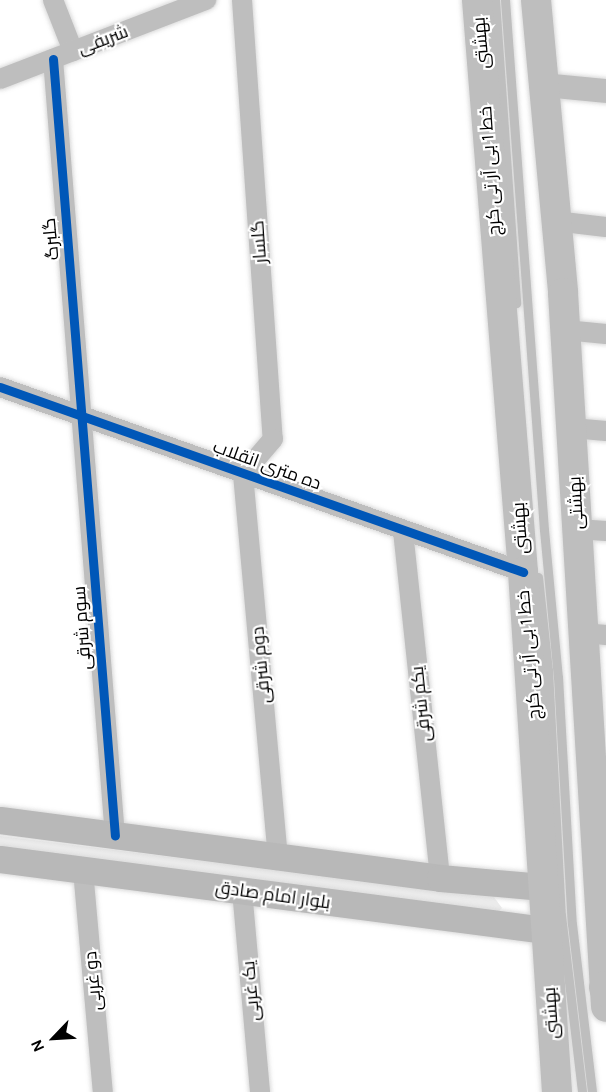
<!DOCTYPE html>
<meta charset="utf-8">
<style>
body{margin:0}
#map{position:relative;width:606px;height:1092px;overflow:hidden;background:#fff;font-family:Karla,Cairo,sans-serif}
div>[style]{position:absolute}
.green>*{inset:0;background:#ececec}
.roads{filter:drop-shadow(0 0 2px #dbdbdb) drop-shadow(0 0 2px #dbdbdb)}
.service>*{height:9px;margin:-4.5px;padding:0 4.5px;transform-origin:4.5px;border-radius:4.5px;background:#bebebe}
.minor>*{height:20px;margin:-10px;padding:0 10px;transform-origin:10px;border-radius:10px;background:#bebebe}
.tertiary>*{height:24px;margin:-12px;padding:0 12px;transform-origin:12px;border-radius:12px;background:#bebebe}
.secondary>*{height:27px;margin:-13.5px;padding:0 13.5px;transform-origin:13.5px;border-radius:13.5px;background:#b8b8b8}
.primary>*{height:30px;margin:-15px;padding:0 15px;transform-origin:15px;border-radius:15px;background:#bebebe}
.trunk>*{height:33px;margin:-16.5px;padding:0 16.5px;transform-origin:16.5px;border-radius:16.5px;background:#bebebe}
.cycleway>*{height:9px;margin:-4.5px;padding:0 4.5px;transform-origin:4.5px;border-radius:4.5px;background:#0057b8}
span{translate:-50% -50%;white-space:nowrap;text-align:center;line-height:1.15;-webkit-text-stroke:4.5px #fff;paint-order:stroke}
.street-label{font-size:18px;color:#000}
.north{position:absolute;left:24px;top:1008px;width:60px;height:60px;-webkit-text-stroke:4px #fff;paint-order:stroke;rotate:245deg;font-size:16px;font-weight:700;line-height:24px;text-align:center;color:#000}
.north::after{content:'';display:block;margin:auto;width:21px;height:27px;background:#000;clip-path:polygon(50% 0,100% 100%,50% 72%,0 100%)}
</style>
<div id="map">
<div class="green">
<div style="clip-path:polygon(0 836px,494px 897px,502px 908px,497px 913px,0 847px)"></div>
</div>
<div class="roads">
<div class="service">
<div style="left:495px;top:0;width:304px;rotate:86deg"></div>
<div style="left:505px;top:0;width:531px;rotate:85.79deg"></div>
<div style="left:544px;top:530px;width:148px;rotate:84.6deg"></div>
<div style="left:558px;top:677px;width:247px;rotate:86.8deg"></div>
<div style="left:572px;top:924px;width:169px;rotate:83.2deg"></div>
<div style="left:538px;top:577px;width:94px;rotate:83.9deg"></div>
<div style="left:548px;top:670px;width:245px;rotate:87deg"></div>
<div style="left:561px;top:915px;width:178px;rotate:83.2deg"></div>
</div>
<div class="minor">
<div style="left:53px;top:0;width:55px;rotate:68.6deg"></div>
<div style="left:242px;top:0;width:440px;rotate:86deg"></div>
<div style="left:273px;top:439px;width:46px;rotate:130.6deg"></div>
<div style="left:53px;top:59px;width:779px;rotate:85.44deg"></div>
<div style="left:0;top:79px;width:221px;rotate:-21deg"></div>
<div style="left:555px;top:221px;width:51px;rotate:6.7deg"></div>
<div style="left:565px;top:330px;width:41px;rotate:5.6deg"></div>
<div style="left:0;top:387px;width:555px;rotate:19.48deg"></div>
<div style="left:572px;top:428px;width:34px;rotate:5deg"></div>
<div style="left:243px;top:474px;width:385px;rotate:84.8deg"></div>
<div style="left:577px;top:529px;width:29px;rotate:4deg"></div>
<div style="left:403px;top:531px;width:349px;rotate:83.9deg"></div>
<div style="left:583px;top:633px;width:23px;rotate:5deg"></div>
<div style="left:83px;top:870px;width:223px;rotate:84.9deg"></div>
<div style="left:242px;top:890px;width:203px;rotate:84.9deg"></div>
</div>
<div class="tertiary">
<div style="left:544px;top:85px;width:62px;rotate:5.5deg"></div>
</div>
<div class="secondary">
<div style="left:0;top:820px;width:444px;rotate:7.5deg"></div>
<div style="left:440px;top:878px;width:103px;rotate:5deg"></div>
<div style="left:0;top:859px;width:550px;rotate:7.42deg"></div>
</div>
<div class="primary">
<div style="left:477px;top:0;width:574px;rotate:85.4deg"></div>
<div style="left:523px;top:572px;width:521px;rotate:86.26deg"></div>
<div style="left:536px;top:0;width:294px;rotate:84.7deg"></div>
<div style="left:563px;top:293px;width:715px;rotate:86.55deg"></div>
</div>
<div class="trunk">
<div style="left:605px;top:987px;width:3px;rotate:72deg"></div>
</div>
</div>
<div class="cycleway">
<div style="left:53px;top:59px;width:779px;rotate:85.44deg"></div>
<div style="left:0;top:387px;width:555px;rotate:19.48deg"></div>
</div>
<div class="street-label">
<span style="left:103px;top:40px;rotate:-21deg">شریفی</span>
<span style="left:481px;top:43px;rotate:-95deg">بهشتى</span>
<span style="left:490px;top:171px;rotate:-94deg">خط 1 بی آر تی کرج</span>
<span style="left:51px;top:239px;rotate:-95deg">گلبرگ</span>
<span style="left:259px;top:242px;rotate:-94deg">گلسار</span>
<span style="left:267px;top:465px;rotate:20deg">ده متری انقلاب</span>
<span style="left:576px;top:503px;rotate:-93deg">بهشتی</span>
<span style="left:520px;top:528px;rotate:-94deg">بهشتى</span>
<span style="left:82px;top:628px;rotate:-94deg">سوم شرقی</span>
<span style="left:529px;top:655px;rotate:-95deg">خط 1 بی آر تی کرج</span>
<span style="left:261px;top:665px;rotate:-95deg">دوم شرقی</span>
<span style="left:421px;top:704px;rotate:-96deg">یکم شرقی</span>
<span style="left:273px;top:895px;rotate:8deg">بلوار امام صادق</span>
<span style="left:93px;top:981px;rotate:-95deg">دو غربی</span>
<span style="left:251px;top:991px;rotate:-95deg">یک غربی</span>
<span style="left:551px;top:1013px;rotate:-94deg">بهشتى</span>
</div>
<div class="north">N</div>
</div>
